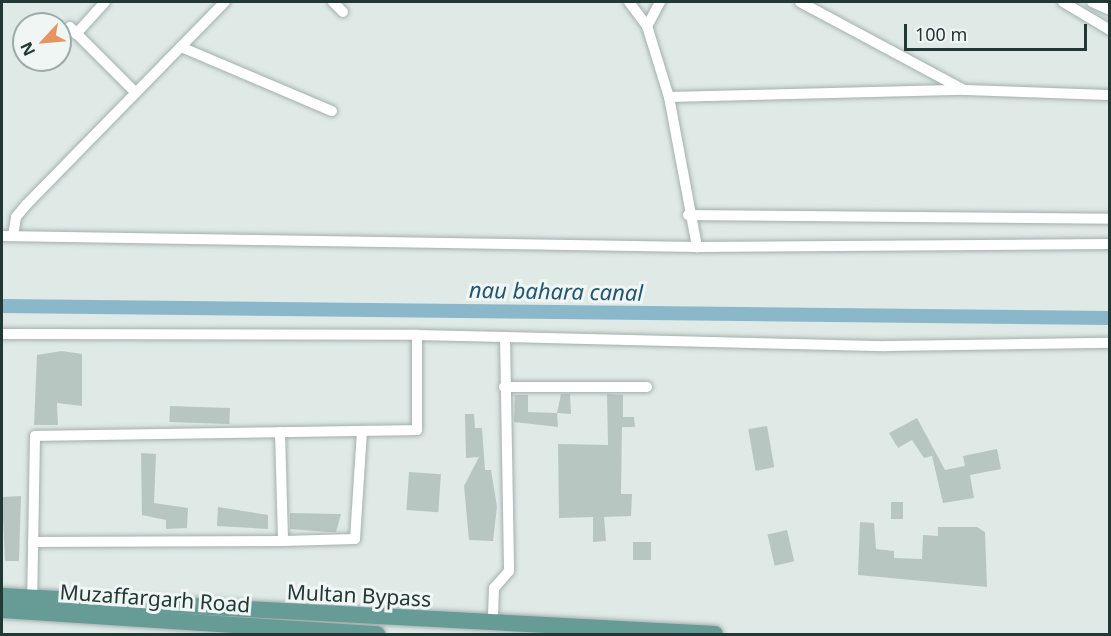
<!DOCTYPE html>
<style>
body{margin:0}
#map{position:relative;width:1111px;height:636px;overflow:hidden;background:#dfe9e6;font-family:"Noto Sans",sans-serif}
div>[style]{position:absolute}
.canal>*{height:14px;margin:-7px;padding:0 7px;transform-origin:7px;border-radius:7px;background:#8bb7ca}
.building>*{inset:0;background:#b8c6c2;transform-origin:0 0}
.roads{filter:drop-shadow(0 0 2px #a3b0ad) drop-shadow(0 0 2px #a3b0ad)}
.street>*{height:10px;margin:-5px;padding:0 5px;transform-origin:5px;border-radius:5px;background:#fff}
.primary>*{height:16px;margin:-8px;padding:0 8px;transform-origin:8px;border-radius:8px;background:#679b95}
span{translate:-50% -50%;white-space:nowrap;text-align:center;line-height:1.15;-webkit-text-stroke:6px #eff6f4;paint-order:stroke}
.street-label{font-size:21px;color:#223835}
.water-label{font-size:22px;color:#21566e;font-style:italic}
.frame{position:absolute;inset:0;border:3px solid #223835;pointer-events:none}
.north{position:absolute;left:12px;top:12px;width:60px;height:60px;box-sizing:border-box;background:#eff6f4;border:2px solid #9daaa8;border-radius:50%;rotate:244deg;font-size:16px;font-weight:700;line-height:24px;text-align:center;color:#223835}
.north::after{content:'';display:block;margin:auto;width:21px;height:27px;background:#e69460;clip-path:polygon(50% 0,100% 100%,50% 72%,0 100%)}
.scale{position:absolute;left:904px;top:24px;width:183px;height:27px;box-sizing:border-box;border:3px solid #223835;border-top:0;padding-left:8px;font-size:18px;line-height:21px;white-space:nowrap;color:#223835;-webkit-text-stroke:4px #eff6f4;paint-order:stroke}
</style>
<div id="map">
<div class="canal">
<div style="left:2px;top:306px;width:1108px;rotate:0.62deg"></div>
</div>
<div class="building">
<div style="clip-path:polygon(62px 351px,82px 354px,82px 406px,57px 403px,58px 425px,34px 425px,37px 355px)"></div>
<div style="clip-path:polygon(561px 394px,570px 394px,571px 414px,557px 413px)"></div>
<div style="clip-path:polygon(607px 394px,623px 395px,623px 417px,634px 417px,635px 427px,622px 427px,621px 494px,632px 494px,631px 516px,604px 517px,606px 541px,593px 542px,593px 517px,559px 518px,558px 444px,608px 445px)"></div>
<div style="clip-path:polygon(515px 395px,528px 395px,528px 412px,557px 413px,558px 427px,514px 422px)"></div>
<div style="left:170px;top:406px;width:60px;height:16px;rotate:2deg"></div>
<div style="clip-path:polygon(465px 414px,474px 414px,475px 428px,482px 428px,485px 470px,491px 470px,497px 507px,493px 541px,469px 540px,464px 486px,479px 457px,466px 458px)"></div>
<div style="clip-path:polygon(917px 418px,945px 470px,965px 466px,963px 456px,997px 449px,1001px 469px,970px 475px,974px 498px,943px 503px,932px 456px,924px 458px,912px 440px,898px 448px,889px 433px)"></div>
<div style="left:767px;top:426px;width:42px;height:19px;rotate:80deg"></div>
<div style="clip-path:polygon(141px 453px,156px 454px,154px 503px,188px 508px,187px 528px,166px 529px,166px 520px,142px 515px)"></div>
<div style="left:409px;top:472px;width:32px;height:38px;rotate:4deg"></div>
<div style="clip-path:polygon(21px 496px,19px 561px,5px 561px,2px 497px)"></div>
<div style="left:891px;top:502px;width:12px;height:17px"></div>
<div style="clip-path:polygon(218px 507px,268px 515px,268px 529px,217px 526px)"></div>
<div style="clip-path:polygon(290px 513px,341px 514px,336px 532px,329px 532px,290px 529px)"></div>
<div style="clip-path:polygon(860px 522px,874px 523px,876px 549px,894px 551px,894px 558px,922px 559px,923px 535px,938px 536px,938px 527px,977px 527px,985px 532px,987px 587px,858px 575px)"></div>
<div style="left:787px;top:530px;width:32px;height:20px;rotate:77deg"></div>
<div style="left:651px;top:542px;width:18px;height:18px;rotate:90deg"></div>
</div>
<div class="roads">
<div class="street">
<div style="left:333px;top:2px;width:14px;rotate:45deg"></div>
<div style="left:629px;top:2px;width:30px;rotate:53deg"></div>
<div style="left:660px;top:2px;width:27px;rotate:118deg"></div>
<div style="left:647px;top:26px;width:74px;rotate:72.8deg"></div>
<div style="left:669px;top:97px;width:153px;rotate:79.4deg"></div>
<div style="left:800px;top:2px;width:186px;rotate:28.2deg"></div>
<div style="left:1063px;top:2px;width:55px;rotate:30.8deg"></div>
<div style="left:1092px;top:2px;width:20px;rotate:24deg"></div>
<div style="left:70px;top:27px;width:93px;rotate:45deg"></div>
<div style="left:76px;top:34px;width:43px;rotate:-47.8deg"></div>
<div style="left:181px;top:47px;width:164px;rotate:23deg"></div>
<div style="left:669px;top:97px;width:295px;rotate:-1.4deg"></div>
<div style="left:964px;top:90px;width:146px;rotate:2deg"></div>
<div style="left:688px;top:215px;width:422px;rotate:0.5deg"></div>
<div style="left:2px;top:236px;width:695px;rotate:0.91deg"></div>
<div style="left:697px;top:247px;width:413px;rotate:-0.4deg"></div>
<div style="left:13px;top:236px;width:19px;rotate:-81deg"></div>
<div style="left:16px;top:217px;width:16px;rotate:-50deg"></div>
<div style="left:26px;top:205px;width:284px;rotate:-45.6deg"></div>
<div style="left:2px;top:334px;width:415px;rotate:0.1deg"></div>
<div style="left:417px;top:335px;width:95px;rotate:90deg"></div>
<div style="left:417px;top:430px;width:382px;rotate:179.1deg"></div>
<div style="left:35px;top:436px;width:167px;rotate:91deg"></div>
<div style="left:417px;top:335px;width:88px;rotate:1.3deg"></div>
<div style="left:505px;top:337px;width:234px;rotate:89deg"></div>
<div style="left:509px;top:571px;width:23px;rotate:131deg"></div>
<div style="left:494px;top:588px;width:35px;rotate:92deg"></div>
<div style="left:505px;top:337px;width:381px;rotate:1.4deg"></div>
<div style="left:886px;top:346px;width:224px;rotate:-0.8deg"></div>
<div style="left:504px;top:387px;width:143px"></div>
<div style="left:280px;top:432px;width:109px;rotate:88.4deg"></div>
<div style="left:283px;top:541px;width:72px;rotate:-1.6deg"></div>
<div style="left:355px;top:539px;width:108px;rotate:-86.3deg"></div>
<div style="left:33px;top:542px;width:250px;rotate:-0.2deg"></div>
</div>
<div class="primary">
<div style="left:2px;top:596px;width:714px;rotate:3.05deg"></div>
<div style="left:2px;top:610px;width:376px;rotate:3.7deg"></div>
</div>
</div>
<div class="street-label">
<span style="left:359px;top:595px;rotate:3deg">Multan Bypass</span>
<span style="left:155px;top:598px;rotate:4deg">Muzaffargarh Road</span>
</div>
<div class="water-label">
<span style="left:556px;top:291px;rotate:1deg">nau bahara canal</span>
</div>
<div class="frame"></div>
<div class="north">N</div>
<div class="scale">100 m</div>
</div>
